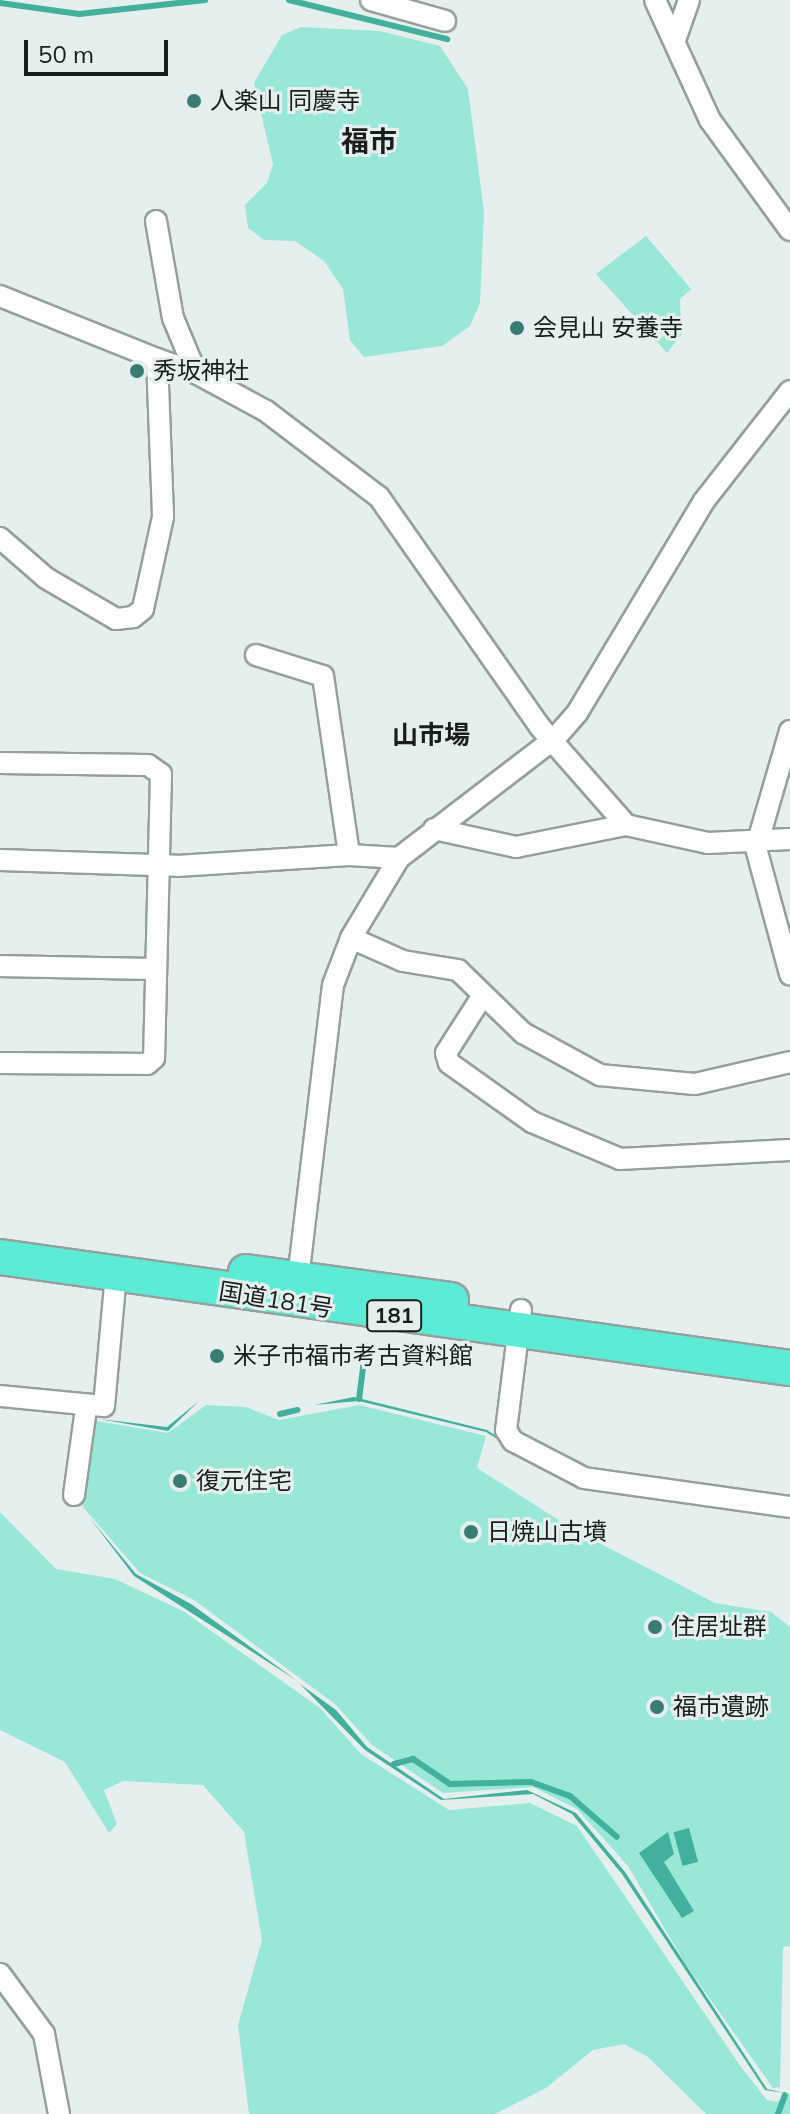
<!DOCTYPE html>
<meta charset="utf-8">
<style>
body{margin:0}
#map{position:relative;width:790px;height:2114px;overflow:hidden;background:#e5f0ee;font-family:Mulish,"Noto Sans JP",sans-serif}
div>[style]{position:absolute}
.green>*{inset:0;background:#99e7d6}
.water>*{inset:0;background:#42b09c;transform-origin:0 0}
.stream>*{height:6px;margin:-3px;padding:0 3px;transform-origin:3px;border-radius:3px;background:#42b09c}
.roads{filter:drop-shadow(2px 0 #95a09d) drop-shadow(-2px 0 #95a09d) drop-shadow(0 2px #95a09d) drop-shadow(0 -2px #95a09d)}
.minor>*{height:20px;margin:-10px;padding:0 10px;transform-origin:10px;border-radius:10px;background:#fff}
.trunk>*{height:34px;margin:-17px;padding:0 17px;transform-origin:17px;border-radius:17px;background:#5cecd6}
.dots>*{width:22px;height:22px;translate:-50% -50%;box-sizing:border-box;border:4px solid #e5f0ee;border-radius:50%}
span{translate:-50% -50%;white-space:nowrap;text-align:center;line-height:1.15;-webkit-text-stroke:6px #e5f0ee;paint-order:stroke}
.shield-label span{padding:2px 6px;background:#e5f0ee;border:2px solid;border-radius:6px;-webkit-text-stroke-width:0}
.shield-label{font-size:22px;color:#191d1c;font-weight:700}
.poi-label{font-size:24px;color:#191d1c}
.left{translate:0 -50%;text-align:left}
.street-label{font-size:24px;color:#191d1c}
.neighbourhood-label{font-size:26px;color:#191d1c;font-weight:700}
.quarter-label{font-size:28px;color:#191d1c;font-weight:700}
.scale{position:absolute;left:24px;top:40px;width:144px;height:36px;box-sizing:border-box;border:4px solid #191d1c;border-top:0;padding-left:10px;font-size:24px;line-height:28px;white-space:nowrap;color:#191d1c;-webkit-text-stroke:6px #e5f0ee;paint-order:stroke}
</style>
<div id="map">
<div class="green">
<div style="clip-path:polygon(301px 27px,380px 31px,440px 46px,468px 89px,484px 212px,480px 303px,470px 326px,442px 346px,364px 357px,350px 340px,343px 289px,324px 261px,295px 241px,264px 240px,248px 228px,245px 205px,267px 183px,273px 164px,254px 83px,282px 35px)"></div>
<div style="clip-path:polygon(646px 236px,691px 289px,680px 299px,681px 335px,667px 353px,596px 274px)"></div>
<div style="clip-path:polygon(206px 1405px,246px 1407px,279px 1420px,359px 1405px,486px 1436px,477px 1468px,574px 1530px,715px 1603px,771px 1612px,790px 1627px,790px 1946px,783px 1947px,780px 2087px,773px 2088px,686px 1965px,628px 1866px,577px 1809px,533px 1787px,443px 1793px,372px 1745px,335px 1704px,194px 1600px,140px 1573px,83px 1507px,96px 1421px,168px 1433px)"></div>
<div style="clip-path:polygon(0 1512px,56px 1569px,115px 1579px,183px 1611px,320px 1708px,361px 1754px,449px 1810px,530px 1803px,577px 1826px,741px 2067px,767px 2100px,777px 2102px,790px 2093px,790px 1951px,790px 2114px,706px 2114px,648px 2057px,624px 2044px,593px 2050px,546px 2088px,495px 2114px,249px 2114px,238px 2025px,262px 1940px,244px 1832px,203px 1785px,123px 1781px,104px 1790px,117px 1824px,109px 1833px,65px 1762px,0 1730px)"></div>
</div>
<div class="water">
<div style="clip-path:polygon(354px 1397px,487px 1430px,529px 1458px,486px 1432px,359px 1401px,314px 1405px)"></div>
<div style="clip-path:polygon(199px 1401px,168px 1431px,99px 1419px,167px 1427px)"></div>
<div style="clip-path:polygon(89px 1517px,136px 1574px,191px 1604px,296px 1680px,134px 1576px)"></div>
<div style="clip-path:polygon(300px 1684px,336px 1710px,367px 1747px,444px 1799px,527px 1790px,576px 1813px,625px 1872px,767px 2089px,785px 2093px,765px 2090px,622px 1874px,572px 1814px,533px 1794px,441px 1800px,365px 1750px)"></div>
<div style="left:689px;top:1828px;width:35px;height:16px;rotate:75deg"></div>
<div style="clip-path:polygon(668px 1832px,674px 1854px,664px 1862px,694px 1911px,682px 1918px,639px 1853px)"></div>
</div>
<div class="stream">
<div style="left:289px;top:0;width:163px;rotate:13.9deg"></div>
<div style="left:0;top:3px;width:80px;rotate:7.9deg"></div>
<div style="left:79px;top:14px;width:127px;rotate:-6.3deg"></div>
<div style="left:359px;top:1399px;width:54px;rotate:-82.6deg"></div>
<div style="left:280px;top:1414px;width:18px;rotate:-13deg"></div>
<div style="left:394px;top:1764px;width:20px;rotate:-15deg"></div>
<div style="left:413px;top:1759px;width:45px;rotate:34deg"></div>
<div style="left:450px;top:1784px;width:81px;rotate:-1.4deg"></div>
<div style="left:531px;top:1782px;width:41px;rotate:19.7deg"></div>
<div style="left:570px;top:1796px;width:62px;rotate:41.1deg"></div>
<div style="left:778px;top:2114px;width:20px;rotate:-70deg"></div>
</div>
<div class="roads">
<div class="minor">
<div style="left:371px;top:0;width:77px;rotate:15.8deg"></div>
<div style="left:655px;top:0;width:132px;rotate:65.4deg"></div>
<div style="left:710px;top:120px;width:136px;rotate:54deg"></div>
<div style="left:675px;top:40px;width:42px;rotate:-70.7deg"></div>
<div style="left:156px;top:221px;width:98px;rotate:80.1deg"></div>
<div style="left:173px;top:318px;width:60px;rotate:67.3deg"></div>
<div style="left:196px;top:373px;width:41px;rotate:-160.3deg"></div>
<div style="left:0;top:296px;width:169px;rotate:21.9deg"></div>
<div style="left:157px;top:359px;width:158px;rotate:87.8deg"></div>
<div style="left:163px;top:517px;width:94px;rotate:102.3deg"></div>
<div style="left:143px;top:609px;width:13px;rotate:141deg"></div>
<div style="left:133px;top:617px;width:17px;rotate:173deg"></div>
<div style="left:116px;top:619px;width:81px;rotate:-149.6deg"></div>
<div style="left:46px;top:578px;width:61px;rotate:-139deg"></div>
<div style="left:196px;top:373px;width:80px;rotate:28.5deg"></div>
<div style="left:266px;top:411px;width:142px;rotate:37.3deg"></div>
<div style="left:379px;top:497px;width:281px;rotate:55deg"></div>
<div style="left:540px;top:727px;width:130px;rotate:48.7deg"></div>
<div style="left:790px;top:391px;width:140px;rotate:128deg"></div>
<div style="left:704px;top:501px;width:247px;rotate:120.9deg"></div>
<div style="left:577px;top:713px;width:35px;rotate:131deg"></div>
<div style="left:554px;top:739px;width:195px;rotate:142.5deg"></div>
<div style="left:399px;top:858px;width:93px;rotate:121deg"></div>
<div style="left:351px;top:938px;width:57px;rotate:23.9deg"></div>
<div style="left:403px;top:961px;width:56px;rotate:9.3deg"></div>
<div style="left:458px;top:970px;width:91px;rotate:44.1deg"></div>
<div style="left:523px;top:1033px;width:88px;rotate:28.6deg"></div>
<div style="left:600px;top:1075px;width:95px;rotate:5.4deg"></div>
<div style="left:695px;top:1084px;width:98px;rotate:-13deg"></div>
<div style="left:256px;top:655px;width:70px;rotate:17.4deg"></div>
<div style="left:323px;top:676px;width:181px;rotate:81.7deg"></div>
<div style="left:349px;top:855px;width:50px;rotate:3.4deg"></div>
<div style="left:790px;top:731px;width:122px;rotate:106.2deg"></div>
<div style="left:756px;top:848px;width:131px;rotate:74.9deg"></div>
<div style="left:0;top:763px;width:148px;rotate:0.8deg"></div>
<div style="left:148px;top:765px;width:16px;rotate:35deg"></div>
<div style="left:161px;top:774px;width:284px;rotate:91.4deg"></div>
<div style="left:154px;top:1058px;width:9px;rotate:139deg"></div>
<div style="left:147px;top:1064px;width:147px;rotate:-179.6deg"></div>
<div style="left:434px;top:829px;width:84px;rotate:12.4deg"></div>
<div style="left:516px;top:847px;width:112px;rotate:-11.3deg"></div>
<div style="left:626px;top:825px;width:84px;rotate:12.4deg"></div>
<div style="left:708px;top:843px;width:82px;rotate:-2.8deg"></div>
<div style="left:0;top:860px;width:177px;rotate:1.9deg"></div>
<div style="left:177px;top:866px;width:172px;rotate:-3.7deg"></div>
<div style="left:0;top:966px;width:155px;rotate:1.1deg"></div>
<div style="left:483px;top:995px;width:69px;rotate:122.5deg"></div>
<div style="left:446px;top:1053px;width:10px;rotate:73deg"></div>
<div style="left:449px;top:1063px;width:102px;rotate:35.4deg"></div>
<div style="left:532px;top:1122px;width:95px;rotate:22.8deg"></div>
<div style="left:620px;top:1159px;width:170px;rotate:-3deg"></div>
<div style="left:297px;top:1287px;width:304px;rotate:-83.2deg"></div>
<div style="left:333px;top:985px;width:50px;rotate:-69deg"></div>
<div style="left:521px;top:1310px;width:121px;rotate:97.1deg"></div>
<div style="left:506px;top:1430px;width:13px;rotate:58deg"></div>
<div style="left:513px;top:1441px;width:80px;rotate:27.5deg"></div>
<div style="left:584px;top:1478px;width:208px;rotate:8deg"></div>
<div style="left:0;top:1396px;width:104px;rotate:5.5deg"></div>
<div style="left:104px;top:1406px;width:132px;rotate:-84.8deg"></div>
<div style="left:74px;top:1495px;width:87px;rotate:-82.1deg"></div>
<div style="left:0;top:1974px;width:74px;rotate:53.7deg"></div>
<div style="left:44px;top:2034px;width:81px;rotate:79.4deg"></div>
</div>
<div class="trunk">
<div style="left:0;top:1257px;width:798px;rotate:8deg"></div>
<div style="left:246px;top:1272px;width:207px;rotate:7.8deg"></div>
</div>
</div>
<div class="dots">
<div style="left:194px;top:101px;background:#3a7d70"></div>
<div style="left:517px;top:328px;background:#3a7d70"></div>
<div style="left:137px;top:371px;background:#3a7d70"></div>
<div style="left:217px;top:1356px;background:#3a7d70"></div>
<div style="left:180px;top:1481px;background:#3a7d70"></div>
<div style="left:471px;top:1532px;background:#3a7d70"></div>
<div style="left:655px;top:1627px;background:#3a7d70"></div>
<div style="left:657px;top:1707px;background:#3a7d70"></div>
</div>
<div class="shield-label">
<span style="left:394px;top:1316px">181</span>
</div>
<div class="poi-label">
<span class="left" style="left:210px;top:101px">人楽山 同慶寺</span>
<span class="left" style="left:533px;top:328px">会見山 安養寺</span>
<span class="left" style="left:153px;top:371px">秀坂神社</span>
<span class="left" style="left:233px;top:1356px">米子市福市考古資料館</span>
<span class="left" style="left:196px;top:1481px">復元住宅</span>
<span class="left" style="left:487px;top:1532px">日焼山古墳</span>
<span class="left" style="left:671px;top:1627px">住居址群</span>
<span class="left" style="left:673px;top:1707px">福市遺跡</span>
</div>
<div class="street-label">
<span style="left:276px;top:1300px;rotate:9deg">国道181号</span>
</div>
<div class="neighbourhood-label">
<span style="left:431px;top:735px">山市場</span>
</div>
<div class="quarter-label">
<span style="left:369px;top:141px">福市</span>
</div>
<div class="scale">50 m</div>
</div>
